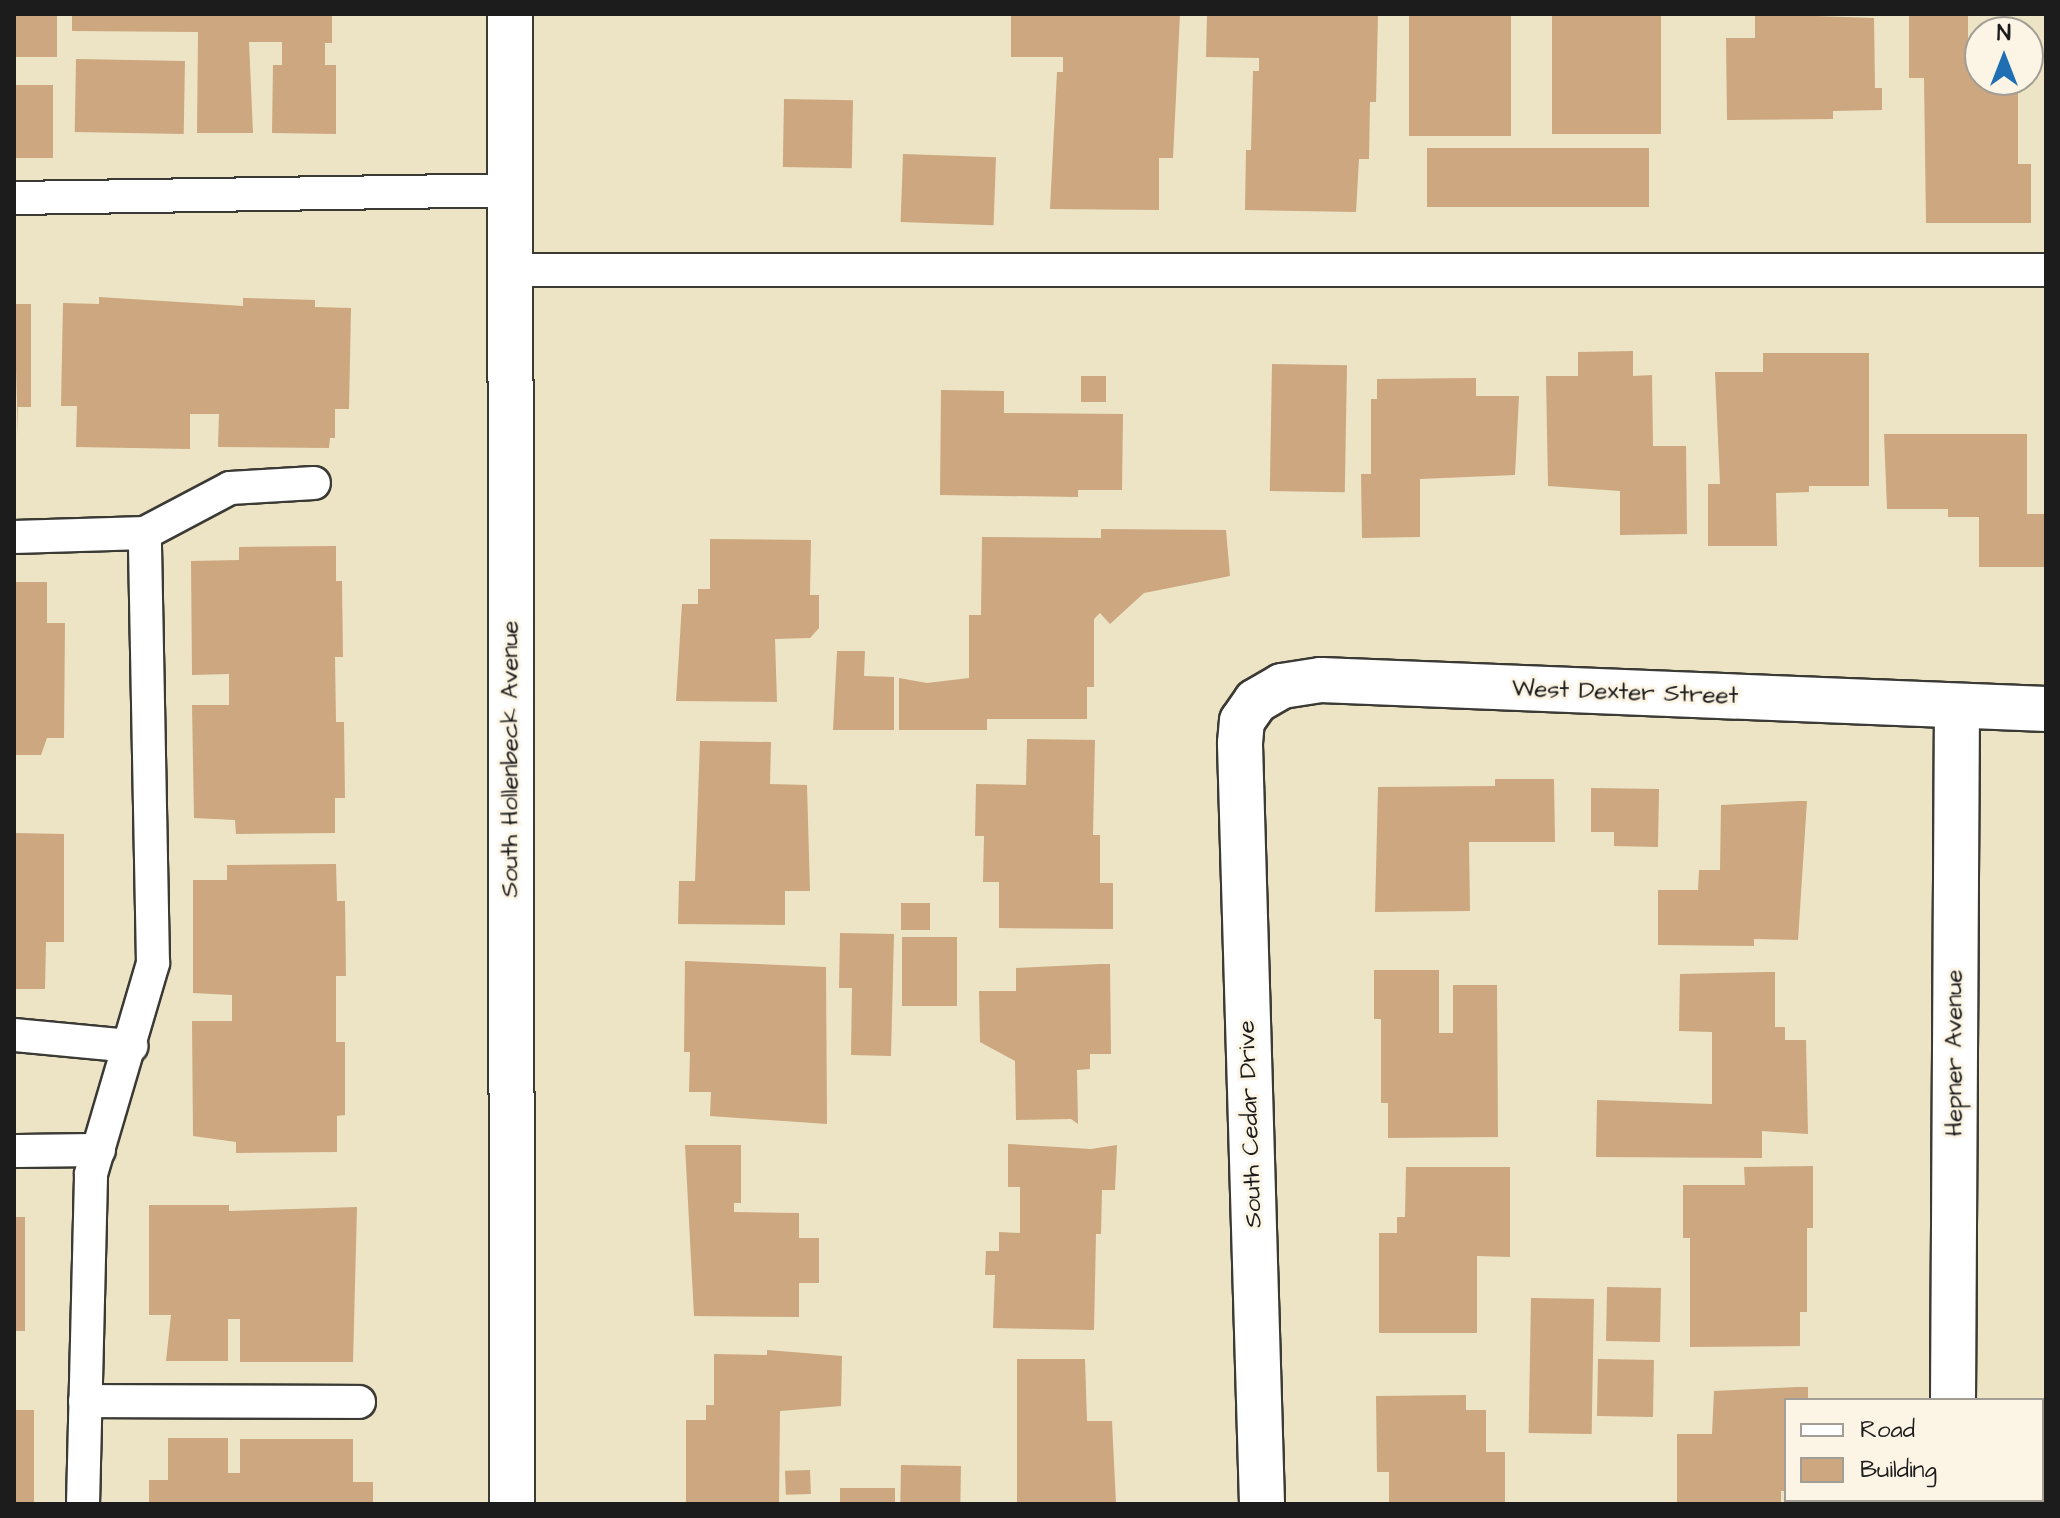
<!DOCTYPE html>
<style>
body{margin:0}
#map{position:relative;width:2060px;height:1518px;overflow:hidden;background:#ece4c4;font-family:"Architects Daughter",sans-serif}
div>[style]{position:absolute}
.building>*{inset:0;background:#cca780;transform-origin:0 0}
.roads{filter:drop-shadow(2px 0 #3b3a35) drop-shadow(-2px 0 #3b3a35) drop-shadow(0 2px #3b3a35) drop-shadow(0 -2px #3b3a35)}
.service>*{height:32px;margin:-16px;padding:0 16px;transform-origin:16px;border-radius:16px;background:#fff}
.minor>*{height:44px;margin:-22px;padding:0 22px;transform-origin:22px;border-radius:22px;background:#fff}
.tertiary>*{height:44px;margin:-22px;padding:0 22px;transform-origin:22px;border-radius:22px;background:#fff}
span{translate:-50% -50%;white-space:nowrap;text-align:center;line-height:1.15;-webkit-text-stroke:6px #fcf5e5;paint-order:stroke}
.street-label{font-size:24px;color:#1c1c1c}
.frame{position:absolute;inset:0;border:16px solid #1c1c1c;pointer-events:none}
.legend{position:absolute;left:1784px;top:1398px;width:260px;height:104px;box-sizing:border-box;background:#fcf5e5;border:2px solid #a29e95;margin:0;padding:10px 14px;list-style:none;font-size:24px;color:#1c1c1c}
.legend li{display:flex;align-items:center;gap:16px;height:40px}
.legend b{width:40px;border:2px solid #a29e95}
.north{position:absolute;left:1964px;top:16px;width:80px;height:80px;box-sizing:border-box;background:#fcf5e5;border:2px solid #a29e95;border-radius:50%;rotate:0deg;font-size:22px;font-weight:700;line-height:32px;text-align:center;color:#1c1c1c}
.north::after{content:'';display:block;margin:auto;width:28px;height:36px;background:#1f6fb2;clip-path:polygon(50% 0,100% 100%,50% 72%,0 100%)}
</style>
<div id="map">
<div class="building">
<div style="left:14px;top:14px;width:43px;height:43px"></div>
<div style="clip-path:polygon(72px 14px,332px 14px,332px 43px,325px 43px,325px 65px,336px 65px,336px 134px,272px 133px,273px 65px,282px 65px,282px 42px,249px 42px,253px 133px,197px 133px,198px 32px,72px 31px)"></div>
<div style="clip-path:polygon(1011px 14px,1180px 14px,1173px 158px,1159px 158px,1159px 210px,1050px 209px,1057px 72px,1063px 72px,1063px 57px,1011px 57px)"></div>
<div style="clip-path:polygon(1207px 14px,1378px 14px,1376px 102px,1370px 102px,1369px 159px,1359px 159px,1356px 212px,1245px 210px,1246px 150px,1251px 150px,1253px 71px,1259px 71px,1259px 58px,1206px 57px)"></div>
<div style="left:1409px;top:14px;width:102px;height:122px"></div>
<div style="left:1552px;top:14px;width:109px;height:120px"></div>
<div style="clip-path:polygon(1755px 14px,1874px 18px,1875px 88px,1882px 88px,1882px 110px,1833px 111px,1833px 119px,1727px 120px,1726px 38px,1755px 38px)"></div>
<div style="clip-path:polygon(1909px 14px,1968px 14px,1968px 45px,1980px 45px,1980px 80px,2018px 80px,2018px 164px,2031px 164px,2031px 223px,1926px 223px,1924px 78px,1909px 78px)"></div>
<div style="left:76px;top:59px;width:109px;height:73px;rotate:1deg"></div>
<div style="left:14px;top:85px;width:39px;height:73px"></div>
<div style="left:784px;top:99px;width:69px;height:68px;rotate:1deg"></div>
<div style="left:1649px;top:148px;width:59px;height:222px;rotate:90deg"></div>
<div style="left:903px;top:154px;width:93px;height:68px;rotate:2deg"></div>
<div style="clip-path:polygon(99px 297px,243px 306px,243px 298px,315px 300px,315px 307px,351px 308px,349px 409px,335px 409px,335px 438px,330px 438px,329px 448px,218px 447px,219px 414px,190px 414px,190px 449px,76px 447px,77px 406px,61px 406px,63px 303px,99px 304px)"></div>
<div style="clip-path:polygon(14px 304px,31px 304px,31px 407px,18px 407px,18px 436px)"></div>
<div style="clip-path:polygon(1633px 351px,1633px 376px,1652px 375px,1653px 446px,1686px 446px,1687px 534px,1620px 535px,1620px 491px,1548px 486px,1546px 376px,1578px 376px,1578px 352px)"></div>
<div style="clip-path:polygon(1763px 353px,1869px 353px,1869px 486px,1809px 486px,1809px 492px,1776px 493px,1777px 546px,1708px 546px,1708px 484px,1720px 484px,1715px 372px,1763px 372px)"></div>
<div style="left:1272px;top:364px;width:75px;height:127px;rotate:1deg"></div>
<div style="left:1081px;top:376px;width:25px;height:26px"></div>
<div style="clip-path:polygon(1476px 378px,1476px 396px,1519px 396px,1515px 475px,1420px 479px,1420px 537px,1362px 538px,1361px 474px,1371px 474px,1371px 399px,1377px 399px,1377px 379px)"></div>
<div style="clip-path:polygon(941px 390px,1004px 391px,1004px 413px,1123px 414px,1122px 490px,1078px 490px,1078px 497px,940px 495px)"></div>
<div style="clip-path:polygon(1884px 434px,2027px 434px,2027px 514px,2044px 514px,2044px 567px,1979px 567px,1979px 517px,1948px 517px,1948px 509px,1887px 509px)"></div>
<div style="clip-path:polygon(1101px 529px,1226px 530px,1230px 576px,1144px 593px,1110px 624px,1100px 613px,1094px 619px,1094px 687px,1087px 687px,1087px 719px,987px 719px,987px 730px,899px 730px,899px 678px,927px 683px,969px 678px,969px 615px,981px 615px,982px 537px,1101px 538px)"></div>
<div style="clip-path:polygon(710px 539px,811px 540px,810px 595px,819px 595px,819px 628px,810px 638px,775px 639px,777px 702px,676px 701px,682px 604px,698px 604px,698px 589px,710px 589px)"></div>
<div style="clip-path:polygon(336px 546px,336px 581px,342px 581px,343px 657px,335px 657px,336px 722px,344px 722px,345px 798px,335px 798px,335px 833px,236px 834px,235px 820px,194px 818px,192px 705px,229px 705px,229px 674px,192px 675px,191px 561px,239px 560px,239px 547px)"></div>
<div style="clip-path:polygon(14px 582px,47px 582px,47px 623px,65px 623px,64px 738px,47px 738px,41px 755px,14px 755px)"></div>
<div style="clip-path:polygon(837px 651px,865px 651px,864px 676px,894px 677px,894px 730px,833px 730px)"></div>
<div style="clip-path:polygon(1027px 739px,1095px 740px,1093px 835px,1100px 835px,1100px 883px,1113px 883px,1113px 929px,999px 928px,999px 882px,983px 882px,984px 836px,975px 836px,976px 784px,1026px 785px)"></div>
<div style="clip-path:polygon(700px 741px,771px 742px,770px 784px,807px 785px,810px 891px,785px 891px,785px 925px,678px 924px,679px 881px,695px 881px)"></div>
<div style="clip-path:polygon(1495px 779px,1554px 779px,1555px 842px,1469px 842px,1470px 911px,1375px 912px,1378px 787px,1495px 786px)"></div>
<div style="clip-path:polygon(1591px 788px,1659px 789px,1658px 847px,1614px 846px,1614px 832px,1591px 832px)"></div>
<div style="clip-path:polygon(1798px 801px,1807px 801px,1798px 940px,1754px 939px,1754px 946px,1658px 945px,1658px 890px,1698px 890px,1699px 870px,1720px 870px,1721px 805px)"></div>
<div style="clip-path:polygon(14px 833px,64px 834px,64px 942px,46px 942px,45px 989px,14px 989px)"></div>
<div style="clip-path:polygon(336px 864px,337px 901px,345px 901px,346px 976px,336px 976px,336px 1042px,345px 1042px,345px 1115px,337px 1116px,337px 1152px,236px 1153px,236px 1142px,193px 1136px,192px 1021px,232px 1021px,232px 995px,193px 993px,193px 880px,227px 880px,227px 865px)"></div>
<div style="left:901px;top:903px;width:29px;height:27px"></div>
<div style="clip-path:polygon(840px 933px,894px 934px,891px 1056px,851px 1055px,852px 988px,839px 988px)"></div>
<div style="left:902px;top:937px;width:55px;height:69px"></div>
<div style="clip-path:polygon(685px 961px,826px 967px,827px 1124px,710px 1116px,711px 1092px,689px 1092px,690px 1052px,684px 1052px)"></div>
<div style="clip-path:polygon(1100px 964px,1110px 964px,1111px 1054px,1090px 1054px,1090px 1069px,1077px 1070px,1078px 1124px,1071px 1119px,1016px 1120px,1015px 1061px,980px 1042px,979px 991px,1016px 991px,1016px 968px)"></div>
<div style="clip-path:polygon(1374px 970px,1439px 970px,1439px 1033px,1453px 1033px,1453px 985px,1497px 985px,1498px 1137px,1388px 1138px,1388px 1103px,1381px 1103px,1381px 1019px,1374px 1019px)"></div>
<div style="clip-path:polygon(1765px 972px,1775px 972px,1775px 1027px,1785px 1027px,1785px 1040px,1806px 1040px,1808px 1134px,1762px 1131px,1762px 1158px,1596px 1157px,1597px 1100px,1712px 1104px,1712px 1032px,1679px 1031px,1680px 974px)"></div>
<div style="clip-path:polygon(1008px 1144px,1091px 1149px,1117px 1145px,1115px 1190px,1102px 1190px,1101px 1234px,1096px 1234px,1094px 1330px,993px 1328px,995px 1275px,985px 1275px,986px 1251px,999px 1251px,999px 1232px,1020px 1233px,1020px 1187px,1008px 1187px)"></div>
<div style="clip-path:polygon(685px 1145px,741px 1145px,741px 1203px,734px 1203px,734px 1212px,799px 1213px,799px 1238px,819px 1238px,819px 1283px,799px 1283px,799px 1317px,694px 1316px)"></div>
<div style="clip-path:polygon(1813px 1166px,1813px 1228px,1807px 1228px,1807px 1312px,1800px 1312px,1800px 1346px,1690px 1347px,1690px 1238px,1683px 1238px,1683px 1185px,1745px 1185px,1744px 1167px)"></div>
<div style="clip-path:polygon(1406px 1167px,1510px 1167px,1510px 1257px,1477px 1256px,1477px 1333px,1379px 1333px,1379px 1233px,1397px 1233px,1397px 1217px,1405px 1217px)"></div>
<div style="clip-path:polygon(149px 1205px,229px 1205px,229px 1211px,357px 1207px,353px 1362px,240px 1362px,240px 1319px,228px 1319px,228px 1361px,166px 1361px,171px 1315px,149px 1315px)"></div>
<div style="left:14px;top:1217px;width:11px;height:114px"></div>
<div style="left:1607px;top:1287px;width:54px;height:54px;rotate:1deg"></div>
<div style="left:1531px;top:1298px;width:63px;height:135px;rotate:1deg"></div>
<div style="clip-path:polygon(767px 1350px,842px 1356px,841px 1406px,780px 1411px,779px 1504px,686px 1504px,686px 1420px,706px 1420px,706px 1405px,714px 1405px,714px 1354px,767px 1355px)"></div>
<div style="clip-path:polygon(1017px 1359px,1085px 1359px,1087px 1421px,1112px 1421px,1116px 1504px,1017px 1504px)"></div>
<div style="left:1598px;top:1359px;width:56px;height:57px;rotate:1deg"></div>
<div style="clip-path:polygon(1796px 1387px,1808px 1387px,1808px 1400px,1786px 1400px,1786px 1491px,1781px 1491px,1781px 1504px,1677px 1504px,1677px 1434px,1712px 1434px,1714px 1391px)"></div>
<div style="clip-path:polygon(1466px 1395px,1466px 1410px,1486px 1410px,1486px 1452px,1505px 1452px,1505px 1504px,1389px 1504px,1389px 1472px,1377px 1472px,1376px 1396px)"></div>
<div style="left:14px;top:1410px;width:20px;height:94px"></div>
<div style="clip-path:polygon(168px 1438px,228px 1438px,228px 1473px,240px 1473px,240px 1439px,353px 1439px,353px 1482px,373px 1482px,373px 1504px,149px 1504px,149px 1480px,168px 1480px)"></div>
<div style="left:901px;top:1465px;width:60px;height:39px;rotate:1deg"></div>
<div style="left:810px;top:1470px;width:24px;height:25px;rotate:88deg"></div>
<div style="left:840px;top:1488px;width:55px;height:16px"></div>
</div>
<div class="roads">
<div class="service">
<div style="left:14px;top:198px;width:496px;rotate:-0.9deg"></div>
<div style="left:511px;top:270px;width:1535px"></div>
<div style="left:14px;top:537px;width:131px;rotate:-1.7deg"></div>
<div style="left:145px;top:533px;width:96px;rotate:-27.9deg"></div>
<div style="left:230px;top:488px;width:84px;rotate:-3.4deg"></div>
<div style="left:14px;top:1035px;width:118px;rotate:5.4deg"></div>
<div style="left:14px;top:1151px;width:85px;rotate:-0.7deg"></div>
<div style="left:85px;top:1401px;width:274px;rotate:0.2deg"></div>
<div style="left:83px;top:1504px;width:330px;rotate:-88.6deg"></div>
<div style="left:91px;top:1174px;width:220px;rotate:-73.6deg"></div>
<div style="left:153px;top:963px;width:430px;rotate:-91.1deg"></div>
</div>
<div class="minor">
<div style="left:1953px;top:1400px;width:693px;rotate:-89.67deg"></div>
<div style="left:1262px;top:1504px;width:761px;rotate:-91.66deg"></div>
<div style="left:1240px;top:743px;width:22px;rotate:-85deg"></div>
<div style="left:1242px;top:721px;width:24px;rotate:-55deg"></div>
<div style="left:1256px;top:701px;width:30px;rotate:-30deg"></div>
<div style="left:1282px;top:686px;width:39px;rotate:-9deg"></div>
<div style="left:1321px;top:680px;width:726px;rotate:2.29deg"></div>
<div style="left:1952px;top:1504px;width:4px;rotate:-90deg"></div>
</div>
<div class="tertiary">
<div style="left:510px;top:14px;width:1490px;rotate:89.92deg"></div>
</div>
</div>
<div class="street-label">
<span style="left:1625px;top:693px;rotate:2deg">West Dexter Street</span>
<span style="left:511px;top:759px;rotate:-90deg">South Hollenbeck Avenue</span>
<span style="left:1955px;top:1053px;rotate:-90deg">Hepner Avenue</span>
<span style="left:1251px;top:1124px;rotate:-92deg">South Cedar Drive</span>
</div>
<div class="frame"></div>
<ul class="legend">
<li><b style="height:10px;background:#fff"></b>Road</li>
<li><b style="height:22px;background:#cca780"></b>Building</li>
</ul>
<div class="north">N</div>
</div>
